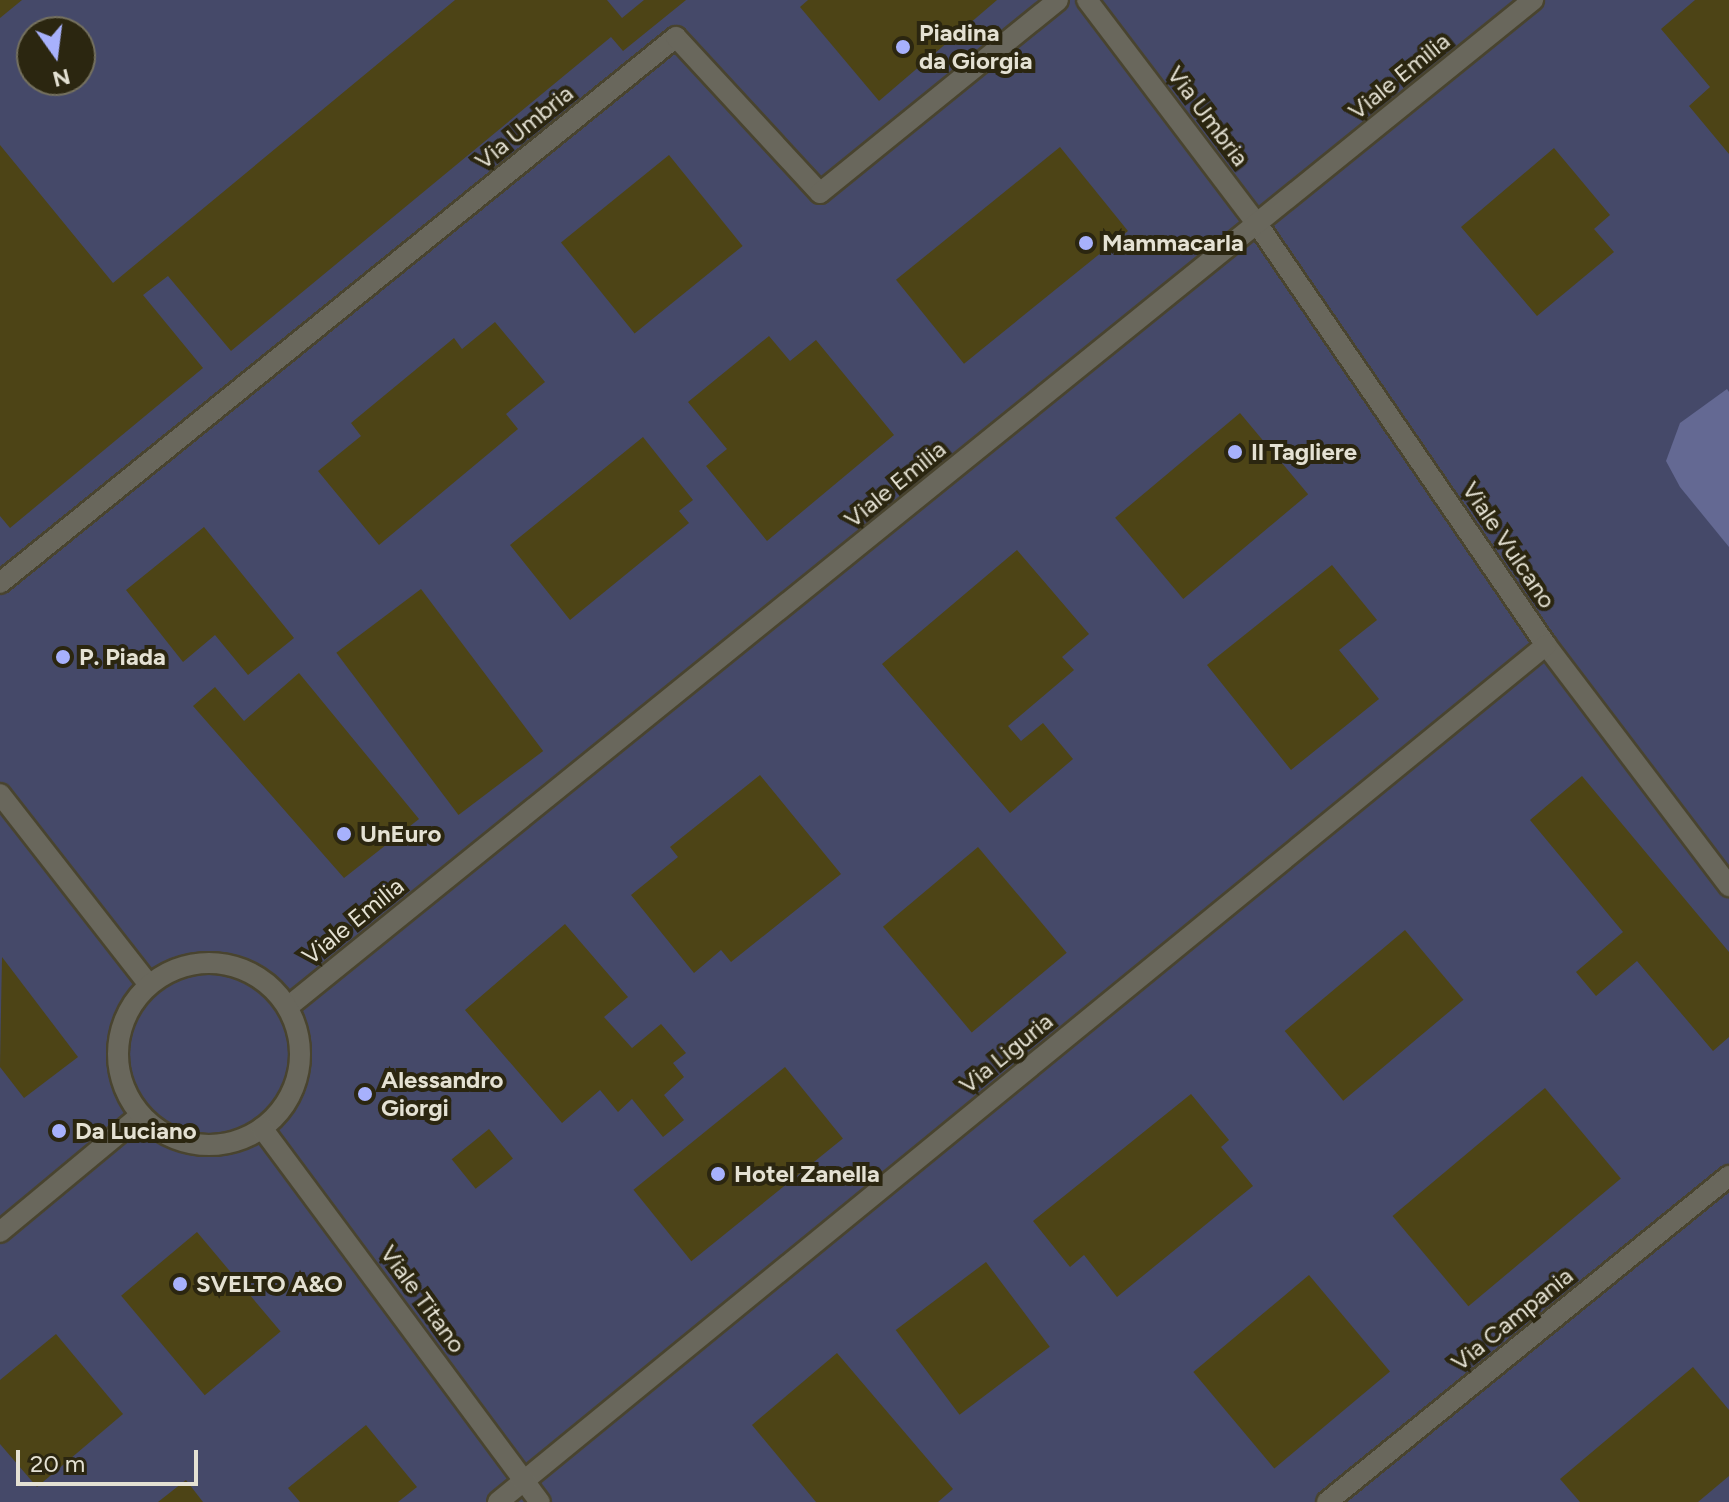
<!DOCTYPE html>
<style>
body{margin:0}
#map{position:relative;width:1729px;height:1502px;overflow:hidden;background:#2b2610;font-family:Figtree,sans-serif}
div>[style]{position:absolute}
.green>*{inset:0;background:#454969}
.water>*{inset:0;background:#646993}
.building>*{inset:0;background:#4d4416;transform-origin:0 0}
.roads{filter:drop-shadow(2px 0 #49442f) drop-shadow(-2px 0 #49442f) drop-shadow(0 2px #49442f) drop-shadow(0 -2px #49442f)}
.minor>*{height:20px;margin:-10px;padding:0 10px;transform-origin:10px;border-radius:10px;background:#69675c}
.tertiary>*{height:20px;margin:-10px;padding:0 10px;transform-origin:10px;border-radius:10px;background:#69675c}
.tertiary>.ring{margin:-10px;padding:0;box-sizing:content-box;background:none;border:20px solid #69675c;border-radius:50%}
.dots>*{width:22px;height:22px;translate:-50% -50%;box-sizing:border-box;border:4px solid #2b2610;border-radius:50%}
span{translate:-50% -50%;white-space:nowrap;text-align:center;line-height:1.15;-webkit-text-stroke:8px #2b2610;paint-order:stroke}
.poi-label{font-size:24px;color:#e4e1d3;font-weight:700}
.left{translate:0 -50%;text-align:left}
.street-label{font-size:24px;color:#e4e1d3}
.north{position:absolute;left:16px;top:16px;width:80px;height:80px;box-sizing:border-box;background:#2b2610;border:2px solid #75715e;border-radius:50%;rotate:166deg;font-size:22px;font-weight:700;line-height:32px;text-align:center;color:#e4e1d3}
.north::after{content:'';display:block;margin:auto;width:28px;height:36px;background:#a7b1fc;clip-path:polygon(50% 0,100% 100%,50% 72%,0 100%)}
.scale{position:absolute;left:16px;top:1450px;width:182px;height:36px;box-sizing:border-box;border:4px solid #e4e1d3;border-top:0;padding-left:10px;font-size:24px;line-height:28px;white-space:nowrap;color:#e4e1d3;-webkit-text-stroke:6px #2b2610;paint-order:stroke}
</style>
<div id="map">
<div class="green">
<div style="clip-path:polygon(evenodd,0 0,1729px 0,1729px 1502px,0 1502px,0 0,32px 32px,80px 32px,80px 80px,32px 80px,32px 32px)"></div>
</div>
<div class="water">
<div style="clip-path:polygon(1727px 389px,1729px 392px,1729px 547px,1680px 487px,1666px 461px,1680px 423px)"></div>
</div>
<div class="building">
<div style="clip-path:polygon(0 0,22px 0,0 18px)"></div>
<div style="clip-path:polygon(455px 0,607px 0,622px 18px,644px 0,686px 0,623px 51px,611px 37px,231px 351px,168px 276px,143px 295px,203px 368px,10px 528px,0 516px,0 145px,113px 283px)"></div>
<div style="clip-path:polygon(808px 0,997px 0,879px 101px,800px 7px)"></div>
<div style="clip-path:polygon(1695px 0,1729px 0,1729px 154px,1689px 106px,1710px 87px,1661px 29px)"></div>
<div style="left:1060px;top:147px;width:108px;height:211px;rotate:51deg"></div>
<div style="clip-path:polygon(1554px 148px,1610px 215px,1594px 229px,1614px 252px,1537px 316px,1461px 227px)"></div>
<div style="left:669px;top:155px;width:117px;height:139px;rotate:51deg"></div>
<div style="clip-path:polygon(495px 322px,545px 382px,506px 414px,518px 429px,379px 545px,318px 471px,361px 436px,351px 423px,454px 338px,462px 349px)"></div>
<div style="clip-path:polygon(769px 336px,790px 361px,816px 340px,894px 435px,767px 541px,706px 466px,727px 449px,688px 402px)"></div>
<div style="left:1240px;top:413px;width:106px;height:163px;rotate:50deg"></div>
<div style="clip-path:polygon(643px 437px,693px 500px,679px 511px,689px 523px,570px 620px,510px 545px)"></div>
<div style="clip-path:polygon(204px 527px,294px 638px,248px 675px,215px 635px,183px 662px,126px 590px)"></div>
<div style="clip-path:polygon(1017px 550px,1089px 634px,1062px 657px,1074px 670px,1008px 726px,1021px 741px,1043px 723px,1073px 759px,1010px 813px,882px 664px)"></div>
<div style="clip-path:polygon(1332px 565px,1377px 620px,1339px 650px,1379px 699px,1291px 770px,1207px 665px)"></div>
<div style="left:421px;top:589px;width:203px;height:106px;rotate:53deg"></div>
<div style="clip-path:polygon(299px 673px,419px 819px,344px 878px,193px 706px,215px 687px,244px 721px)"></div>
<div style="clip-path:polygon(760px 775px,841px 874px,731px 962px,721px 950px,694px 973px,631px 895px,678px 857px,670px 847px)"></div>
<div style="clip-path:polygon(1582px 776px,1729px 952px,1729px 1037px,1713px 1051px,1637px 961px,1596px 996px,1576px 972px,1623px 932px,1530px 820px)"></div>
<div style="left:978px;top:847px;width:138px;height:124px;rotate:50deg"></div>
<div style="clip-path:polygon(565px 924px,628px 997px,604px 1017px,632px 1048px,661px 1024px,686px 1053px,673px 1063px,684px 1077px,664px 1095px,684px 1120px,663px 1137px,632px 1099px,618px 1112px,600px 1090px,562px 1123px,465px 1010px)"></div>
<div style="left:1405px;top:930px;width:91px;height:157px;rotate:50deg"></div>
<div style="clip-path:polygon(2px 957px,78px 1057px,24px 1098px,0 1067px)"></div>
<div style="left:785px;top:1067px;width:92px;height:195px;rotate:51deg"></div>
<div style="left:1545px;top:1088px;width:118px;height:199px;rotate:50deg"></div>
<div style="clip-path:polygon(1191px 1094px,1229px 1140px,1221px 1147px,1253px 1186px,1117px 1297px,1084px 1255px,1070px 1267px,1033px 1221px)"></div>
<div style="left:489px;top:1129px;width:38px;height:48px;rotate:51deg"></div>
<div style="left:197px;top:1232px;width:130px;height:99px;rotate:50deg"></div>
<div style="left:986px;top:1262px;width:106px;height:113px;rotate:53deg"></div>
<div style="left:1309px;top:1275px;width:126px;height:151px;rotate:50deg"></div>
<div style="clip-path:polygon(56px 1334px,123px 1414px,37px 1487px,0 1444px,0 1380px)"></div>
<div style="clip-path:polygon(837px 1353px,953px 1489px,938px 1502px,816px 1502px,752px 1425px)"></div>
<div style="clip-path:polygon(1693px 1367px,1729px 1410px,1729px 1476px,1698px 1502px,1580px 1502px,1560px 1479px)"></div>
<div style="clip-path:polygon(366px 1425px,417px 1487px,398px 1502px,300px 1502px,288px 1488px)"></div>
<div style="clip-path:polygon(186px 1480px,203px 1502px,158px 1502px)"></div>
</div>
<div class="roads">
<div class="minor">
<div style="left:1087px;top:0;width:283px;rotate:52.8deg"></div>
<div style="left:1258px;top:225px;width:509px;rotate:55.56deg"></div>
<div style="left:1546px;top:645px;width:303px;rotate:52.8deg"></div>
<div style="left:0;top:583px;width:869px;rotate:-38.93deg"></div>
<div style="left:676px;top:37px;width:212px;rotate:47.3deg"></div>
<div style="left:820px;top:193px;width:306px;rotate:-39deg"></div>
<div style="left:289px;top:1006px;width:1600px;rotate:-38.96deg"></div>
<div style="left:0;top:1232px;width:183px;rotate:-39.7deg"></div>
<div style="left:498px;top:1502px;width:1354px;rotate:-39.27deg"></div>
<div style="left:1327px;top:1502px;width:518px;rotate:-39.04deg"></div>
</div>
<div class="tertiary">
<div style="left:0;top:794px;width:242px;rotate:52deg"></div>
<div class="ring" style="left:118px;top:963px;width:162px;height:162px"></div>
<div style="left:262px;top:1128px;width:466px;rotate:53.4deg"></div>
</div>
</div>
<div class="dots">
<div style="left:903px;top:47px;background:#a7b1fc"></div>
<div style="left:1086px;top:243px;background:#a7b1fc"></div>
<div style="left:1235px;top:452px;background:#a7b1fc"></div>
<div style="left:63px;top:657px;background:#a7b1fc"></div>
<div style="left:344px;top:834px;background:#a7b1fc"></div>
<div style="left:365px;top:1094px;background:#a7b1fc"></div>
<div style="left:59px;top:1131px;background:#a7b1fc"></div>
<div style="left:718px;top:1174px;background:#a7b1fc"></div>
<div style="left:180px;top:1284px;background:#a7b1fc"></div>
</div>
<div class="poi-label">
<span class="left" style="left:919px;top:47px">Piadina<br>da Giorgia</span>
<span class="left" style="left:1102px;top:243px">Mammacarla</span>
<span class="left" style="left:1251px;top:452px">Il Tagliere</span>
<span class="left" style="left:79px;top:657px">P. Piada</span>
<span class="left" style="left:360px;top:834px">UnEuro</span>
<span class="left" style="left:381px;top:1094px">Alessandro<br>Giorgi</span>
<span class="left" style="left:75px;top:1131px">Da Luciano</span>
<span class="left" style="left:734px;top:1174px">Hotel Zanella</span>
<span class="left" style="left:196px;top:1284px">SVELTO A&amp;O</span>
</div>
<div class="street-label">
<span style="left:1399px;top:76px;rotate:-39deg">Viale Emilia</span>
<span style="left:1208px;top:116px;rotate:53deg">Via Umbria</span>
<span style="left:524px;top:127px;rotate:-39deg">Via Umbria</span>
<span style="left:895px;top:484px;rotate:-39deg">Viale Emilia</span>
<span style="left:1509px;top:545px;rotate:56deg">Viale Vulcano</span>
<span style="left:353px;top:921px;rotate:-39deg">Viale Emilia</span>
<span style="left:1006px;top:1053px;rotate:-39deg">Via Liguria</span>
<span style="left:423px;top:1299px;rotate:54deg">Viale Titano</span>
<span style="left:1512px;top:1319px;rotate:-39deg">Via Campania</span>
</div>
<div class="north">N</div>
<div class="scale">20 m</div>
</div>
